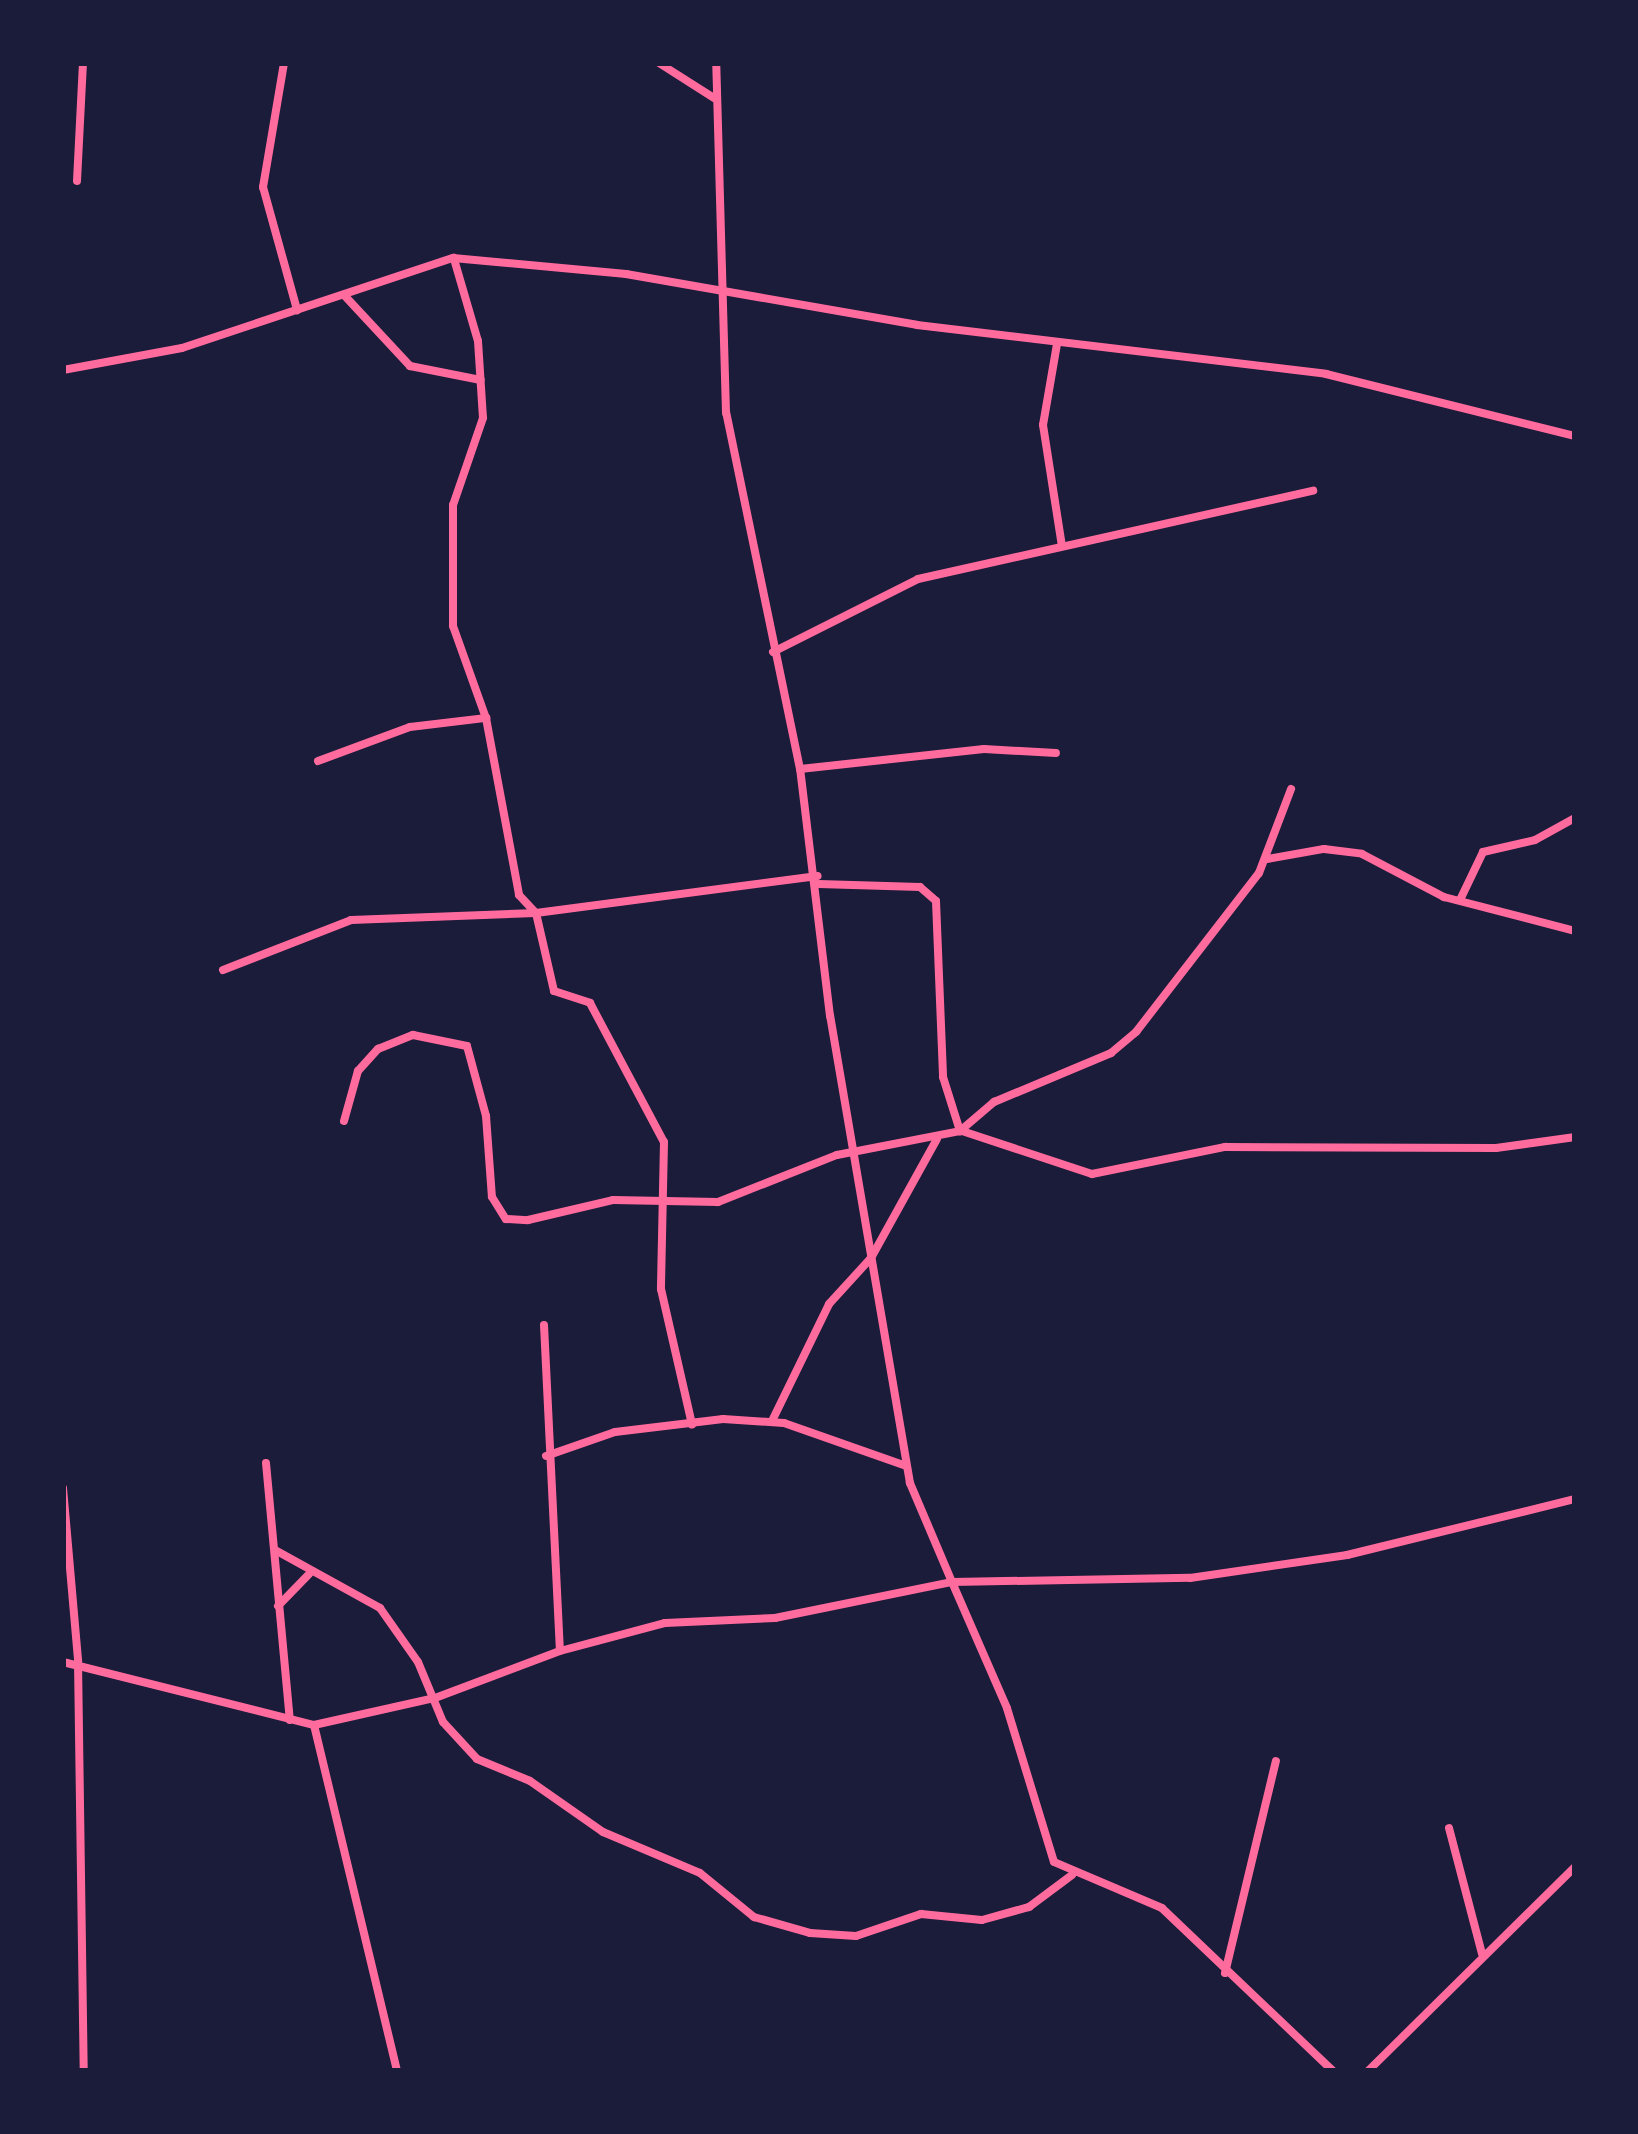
<!DOCTYPE html>
<style>
body{margin:0}
#map{position:relative;width:1638px;height:2134px;overflow:hidden;background:#1b1b3a;font-family:"PT Sans",sans-serif}
div>[style]{position:absolute}
.minor>*{height:8px;margin:-4px;padding:0 4px;transform-origin:4px;border-radius:4px;background:#ff6b9d}
span{translate:-50% -50%;white-space:nowrap;text-align:center;line-height:1.15;-webkit-text-stroke:12px #1b1b3a;paint-order:stroke}
.frame{position:absolute;inset:0;border:66px solid #1b1b3a;pointer-events:none}
</style>
<div id="map">
<div class="minor">
<div style="left:284px;top:63px;width:126px;rotate:99.6deg"></div>
<div style="left:263px;top:187px;width:128px;rotate:74.5deg"></div>
<div style="left:659px;top:63px;width:65px;rotate:32.5deg"></div>
<div style="left:77px;top:181px;width:118px;rotate:-87.1deg"></div>
<div style="left:454px;top:259px;width:85px;rotate:73.7deg"></div>
<div style="left:478px;top:341px;width:77px;rotate:86.3deg"></div>
<div style="left:483px;top:418px;width:92px;rotate:109deg"></div>
<div style="left:453px;top:505px;width:121px;rotate:90deg"></div>
<div style="left:453px;top:626px;width:98px;rotate:70.3deg"></div>
<div style="left:486px;top:718px;width:180px;rotate:79.4deg"></div>
<div style="left:519px;top:895px;width:25px;rotate:47deg"></div>
<div style="left:536px;top:913px;width:80px;rotate:77deg"></div>
<div style="left:554px;top:991px;width:38px;rotate:18deg"></div>
<div style="left:590px;top:1003px;width:157px;rotate:62deg"></div>
<div style="left:664px;top:1142px;width:147px;rotate:91.2deg"></div>
<div style="left:661px;top:1289px;width:139px;rotate:77.1deg"></div>
<div style="left:344px;top:295px;width:97px;rotate:47.1deg"></div>
<div style="left:410px;top:366px;width:72px;rotate:11.2deg"></div>
<div style="left:1057px;top:344px;width:82px;rotate:99.8deg"></div>
<div style="left:1043px;top:425px;width:122px;rotate:81.1deg"></div>
<div style="left:63px;top:370px;width:121px;rotate:-10.5deg"></div>
<div style="left:182px;top:348px;width:286px;rotate:-18.4deg"></div>
<div style="left:453px;top:258px;width:174px;rotate:5.3deg"></div>
<div style="left:626px;top:274px;width:295px;rotate:9.9deg"></div>
<div style="left:917px;top:325px;width:412px;rotate:6.8deg"></div>
<div style="left:1326px;top:374px;width:257px;rotate:14deg"></div>
<div style="left:773px;top:652px;width:162px;rotate:-26.7deg"></div>
<div style="left:918px;top:579px;width:405px;rotate:-12.6deg"></div>
<div style="left:318px;top:761px;width:98px;rotate:-20.3deg"></div>
<div style="left:410px;top:727px;width:77px;rotate:-6.8deg"></div>
<div style="left:800px;top:769px;width:185px;rotate:-6.2deg"></div>
<div style="left:984px;top:749px;width:72px;rotate:3.2deg"></div>
<div style="left:1267px;top:859px;width:58px;rotate:-10deg"></div>
<div style="left:1324px;top:849px;width:38px;rotate:7deg"></div>
<div style="left:1362px;top:854px;width:93px;rotate:27.7deg"></div>
<div style="left:1444px;top:897px;width:135px;rotate:14.5deg"></div>
<div style="left:819px;top:884px;width:101px;rotate:1.7deg"></div>
<div style="left:920px;top:887px;width:21px;rotate:41deg"></div>
<div style="left:936px;top:901px;width:176px;rotate:87.7deg"></div>
<div style="left:943px;top:1077px;width:57px;rotate:72.5deg"></div>
<div style="left:1460px;top:900px;width:53px;rotate:-64.4deg"></div>
<div style="left:1483px;top:852px;width:53px;rotate:-13deg"></div>
<div style="left:1535px;top:840px;width:46px;rotate:-28.8deg"></div>
<div style="left:223px;top:970px;width:137px;rotate:-21.3deg"></div>
<div style="left:351px;top:920px;width:185px;rotate:-2.2deg"></div>
<div style="left:536px;top:913px;width:284px;rotate:-7.5deg"></div>
<div style="left:344px;top:1121px;width:52px;rotate:-74.4deg"></div>
<div style="left:358px;top:1071px;width:30px;rotate:-48deg"></div>
<div style="left:378px;top:1049px;width:38px;rotate:-22deg"></div>
<div style="left:413px;top:1035px;width:55px;rotate:11.5deg"></div>
<div style="left:467px;top:1046px;width:73px;rotate:74.8deg"></div>
<div style="left:486px;top:1116px;width:81px;rotate:85.8deg"></div>
<div style="left:492px;top:1197px;width:26px;rotate:58deg"></div>
<div style="left:506px;top:1219px;width:22px;rotate:3deg"></div>
<div style="left:528px;top:1220px;width:87px;rotate:-13.2deg"></div>
<div style="left:613px;top:1200px;width:105px;rotate:1.1deg"></div>
<div style="left:718px;top:1202px;width:128px;rotate:-21.6deg"></div>
<div style="left:837px;top:1155px;width:125px;rotate:-11deg"></div>
<div style="left:960px;top:1131px;width:45px;rotate:-40.5deg"></div>
<div style="left:994px;top:1102px;width:127px;rotate:-22.7deg"></div>
<div style="left:1111px;top:1053px;width:33px;rotate:-40deg"></div>
<div style="left:1136px;top:1032px;width:201px;rotate:-52.3deg"></div>
<div style="left:1259px;top:873px;width:90px;rotate:-69.1deg"></div>
<div style="left:962px;top:1131px;width:137px;rotate:18.3deg"></div>
<div style="left:1092px;top:1174px;width:136px;rotate:-11.5deg"></div>
<div style="left:1225px;top:1147px;width:271px;rotate:0.2deg"></div>
<div style="left:1496px;top:1148px;width:80px;rotate:-7.9deg"></div>
<div style="left:544px;top:1325px;width:326px;rotate:87.2deg"></div>
<div style="left:772px;top:1421px;width:130px;rotate:-64deg"></div>
<div style="left:829px;top:1304px;width:62px;rotate:-47.6deg"></div>
<div style="left:871px;top:1258px;width:136px;rotate:-61deg"></div>
<div style="left:546px;top:1456px;width:73px;rotate:-19.2deg"></div>
<div style="left:615px;top:1432px;width:109px;rotate:-6.9deg"></div>
<div style="left:723px;top:1419px;width:61px;rotate:3.8deg"></div>
<div style="left:784px;top:1423px;width:129px;rotate:19.4deg"></div>
<div style="left:266px;top:1463px;width:258px;rotate:84.7deg"></div>
<div style="left:63px;top:1488px;width:174px;rotate:85deg"></div>
<div style="left:78px;top:1661px;width:410px;rotate:89.2deg"></div>
<div style="left:275px;top:1550px;width:120px;rotate:28.9deg"></div>
<div style="left:380px;top:1608px;width:66px;rotate:54.9deg"></div>
<div style="left:418px;top:1662px;width:65px;rotate:67.4deg"></div>
<div style="left:443px;top:1722px;width:50px;rotate:47.4deg"></div>
<div style="left:477px;top:1759px;width:57px;rotate:22.5deg"></div>
<div style="left:530px;top:1781px;width:89px;rotate:34.9deg"></div>
<div style="left:603px;top:1832px;width:105px;rotate:22.9deg"></div>
<div style="left:700px;top:1873px;width:70px;rotate:39.2deg"></div>
<div style="left:754px;top:1917px;width:58px;rotate:15.9deg"></div>
<div style="left:810px;top:1933px;width:46px;rotate:3.7deg"></div>
<div style="left:856px;top:1936px;width:69px;rotate:-18.7deg"></div>
<div style="left:921px;top:1914px;width:61px;rotate:5.6deg"></div>
<div style="left:982px;top:1920px;width:49px;rotate:-15.5deg"></div>
<div style="left:1029px;top:1907px;width:54px;rotate:-36.7deg"></div>
<div style="left:278px;top:1606px;width:45px;rotate:-45.9deg"></div>
<div style="left:63px;top:1662px;width:259px;rotate:14.1deg"></div>
<div style="left:314px;top:1725px;width:124px;rotate:-12.6deg"></div>
<div style="left:435px;top:1698px;width:134px;rotate:-20.6deg"></div>
<div style="left:560px;top:1651px;width:109px;rotate:-14.9deg"></div>
<div style="left:665px;top:1623px;width:110px;rotate:-2.6deg"></div>
<div style="left:775px;top:1618px;width:181px;rotate:-11.5deg"></div>
<div style="left:952px;top:1582px;width:108px;rotate:-113deg"></div>
<div style="left:910px;top:1483px;width:474px;rotate:-99.7deg"></div>
<div style="left:830px;top:1016px;width:249px;rotate:-96.9deg"></div>
<div style="left:800px;top:769px;width:364px;rotate:-101.7deg"></div>
<div style="left:726px;top:413px;width:350px;rotate:-91.6deg"></div>
<div style="left:314px;top:1725px;width:356px;rotate:76.5deg"></div>
<div style="left:1449px;top:1828px;width:130px;rotate:75.3deg"></div>
<div style="left:1225px;top:1973px;width:218px;rotate:-76.5deg"></div>
<div style="left:1333px;top:2071px;width:236px;rotate:-136.4deg"></div>
<div style="left:1162px;top:1908px;width:117px;rotate:-156.9deg"></div>
<div style="left:1054px;top:1862px;width:161px;rotate:-107deg"></div>
<div style="left:1007px;top:1708px;width:137px;rotate:-113.6deg"></div>
<div style="left:952px;top:1582px;width:238px;rotate:-1deg"></div>
<div style="left:1190px;top:1578px;width:159px;rotate:-8.3deg"></div>
<div style="left:1347px;top:1555px;width:235px;rotate:-13.8deg"></div>
<div style="left:1368px;top:2071px;width:291px;rotate:-44.6deg"></div>
</div>
<div class="frame"></div>
</div>
